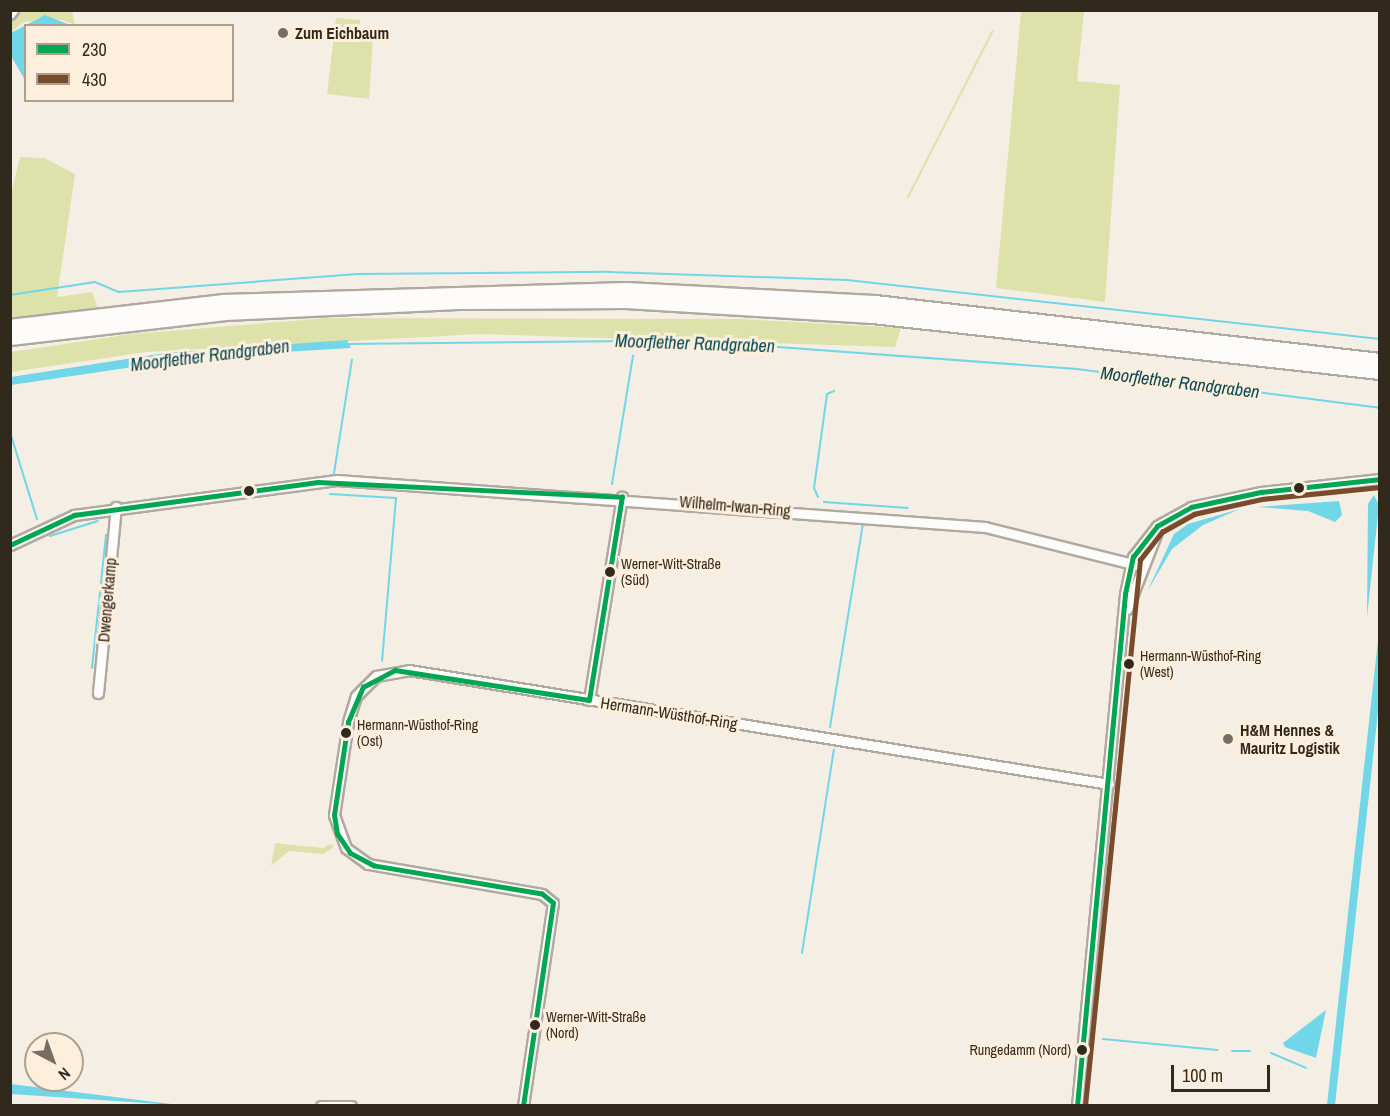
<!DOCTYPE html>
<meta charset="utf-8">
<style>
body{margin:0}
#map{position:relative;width:1390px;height:1116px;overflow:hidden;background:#f5eee4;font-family:"Archivo Narrow",sans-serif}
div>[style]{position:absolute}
.green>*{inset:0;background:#dde2ab;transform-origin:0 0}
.water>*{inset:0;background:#70d6e8}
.stream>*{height:2px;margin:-1px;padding:0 1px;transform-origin:1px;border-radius:1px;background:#70d6e8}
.roads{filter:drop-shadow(2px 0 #b0a99f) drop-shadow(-2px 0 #b0a99f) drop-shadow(0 2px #b0a99f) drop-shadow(0 -2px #b0a99f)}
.minor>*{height:9px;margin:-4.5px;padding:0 4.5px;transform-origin:4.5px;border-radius:4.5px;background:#fefcfb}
.highway>*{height:14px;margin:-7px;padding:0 7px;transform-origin:7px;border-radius:7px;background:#fefcfb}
.bus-1>*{height:4.5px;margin:-2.25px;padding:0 2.25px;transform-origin:2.25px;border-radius:2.25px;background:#00a651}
.bus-2>*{height:4.5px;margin:-2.25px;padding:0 2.25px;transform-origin:2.25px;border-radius:2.25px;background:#7a4b2a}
.dots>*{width:16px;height:16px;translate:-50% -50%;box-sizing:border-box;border:3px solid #fdefdc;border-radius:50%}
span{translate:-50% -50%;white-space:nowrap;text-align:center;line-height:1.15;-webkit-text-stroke:6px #fdefdc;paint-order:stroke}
.bus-label{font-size:14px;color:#32291d}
.left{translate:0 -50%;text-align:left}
.right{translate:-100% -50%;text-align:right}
.poi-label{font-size:16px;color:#32291d;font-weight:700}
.street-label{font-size:16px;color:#32291d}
.water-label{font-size:18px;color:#0b4a57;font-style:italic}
.frame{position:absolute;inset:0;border:12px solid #32291d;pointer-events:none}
.legend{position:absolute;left:24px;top:24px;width:210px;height:78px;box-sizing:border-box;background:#fdefdc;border:2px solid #aca090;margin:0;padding:8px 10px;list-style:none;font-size:18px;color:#32291d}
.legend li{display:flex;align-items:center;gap:12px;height:30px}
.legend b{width:30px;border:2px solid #aca090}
.north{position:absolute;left:24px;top:1032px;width:60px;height:60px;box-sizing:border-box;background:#fdefdc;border:2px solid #aca090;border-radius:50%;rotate:139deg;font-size:16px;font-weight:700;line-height:24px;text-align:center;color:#32291d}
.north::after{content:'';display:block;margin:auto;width:21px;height:27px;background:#766e63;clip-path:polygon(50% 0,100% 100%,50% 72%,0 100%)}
.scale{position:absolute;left:1171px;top:1065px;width:99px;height:27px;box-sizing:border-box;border:3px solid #32291d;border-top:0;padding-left:8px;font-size:18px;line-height:21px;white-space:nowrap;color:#32291d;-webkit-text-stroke:4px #fdefdc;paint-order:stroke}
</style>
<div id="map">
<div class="green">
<div style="clip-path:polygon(20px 11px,72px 11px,75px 25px,62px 20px,23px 22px,11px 33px,11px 21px)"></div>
<div style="clip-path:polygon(1021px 11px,1084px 11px,1077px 81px,1120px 85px,1105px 302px,996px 288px)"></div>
<div style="clip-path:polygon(336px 18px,360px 20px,359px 36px,373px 38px,369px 99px,327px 94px)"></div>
<div style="left:992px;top:30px;width:2px;height:188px;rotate:27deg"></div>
<div style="clip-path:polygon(20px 157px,44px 158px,75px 174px,57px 297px,92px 292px,99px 310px,11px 322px,11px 194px)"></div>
<div style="clip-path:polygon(329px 318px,741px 319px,901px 328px,895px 347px,480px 334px,146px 352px,11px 372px,11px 352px,132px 334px)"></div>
<div style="clip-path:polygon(275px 843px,323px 848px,331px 844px,334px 847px,323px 854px,289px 851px,271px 866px)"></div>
</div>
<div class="water">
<div style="clip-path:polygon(45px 15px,70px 25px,26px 26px,25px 80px,11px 56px,11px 33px)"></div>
<div style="clip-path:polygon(347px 340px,351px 348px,201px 357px,11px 385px,11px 377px,165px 353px)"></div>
<div style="clip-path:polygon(1374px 495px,1379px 505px,1367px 617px,1368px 504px)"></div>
<div style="clip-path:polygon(1339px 501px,1342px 515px,1335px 522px,1308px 511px,1258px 507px)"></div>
<div style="clip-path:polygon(1240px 509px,1203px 525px,1172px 549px,1147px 592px,1174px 534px,1188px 524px)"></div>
<div style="clip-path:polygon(1379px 631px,1379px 703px,1335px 1105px,1327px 1105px)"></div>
<div style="clip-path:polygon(1326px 1010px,1316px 1058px,1285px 1047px,1283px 1043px)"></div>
<div style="clip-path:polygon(11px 1084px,171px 1104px,175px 1105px,11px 1094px)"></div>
</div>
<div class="stream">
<div style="left:10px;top:295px;width:86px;rotate:-8.7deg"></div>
<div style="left:95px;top:282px;width:26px;rotate:23deg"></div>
<div style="left:119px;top:292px;width:239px;rotate:-4.3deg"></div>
<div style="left:357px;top:274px;width:252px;rotate:-0.5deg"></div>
<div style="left:609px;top:272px;width:238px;rotate:1.9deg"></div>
<div style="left:847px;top:280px;width:536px;rotate:6.32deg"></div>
<div style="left:347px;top:344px;width:288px;rotate:-0.6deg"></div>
<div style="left:635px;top:341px;width:143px;rotate:2.4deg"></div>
<div style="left:778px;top:347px;width:300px;rotate:4.2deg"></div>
<div style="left:1077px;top:369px;width:305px;rotate:7.3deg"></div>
<div style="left:10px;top:432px;width:91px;rotate:72.8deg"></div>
<div style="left:334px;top:473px;width:115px;rotate:-81deg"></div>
<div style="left:612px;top:484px;width:130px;rotate:-80.7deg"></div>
<div style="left:330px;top:494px;width:66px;rotate:3.5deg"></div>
<div style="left:396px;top:498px;width:163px;rotate:94.9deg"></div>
<div style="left:818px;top:497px;width:10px;rotate:-114deg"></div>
<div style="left:814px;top:488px;width:95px;rotate:-82.1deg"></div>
<div style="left:827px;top:394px;width:8px;rotate:-23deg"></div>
<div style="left:824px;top:502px;width:84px;rotate:4.1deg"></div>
<div style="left:50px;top:536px;width:50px;rotate:-17.4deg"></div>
<div style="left:92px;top:668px;width:134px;rotate:-84deg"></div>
<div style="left:830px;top:727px;width:206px;rotate:-80.8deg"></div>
<div style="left:802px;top:953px;width:206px;rotate:-81.1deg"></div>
<div style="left:1103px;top:1039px;width:115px;rotate:5.5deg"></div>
<div style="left:1232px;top:1051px;width:18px"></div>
<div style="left:1271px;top:1053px;width:38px;rotate:23deg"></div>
</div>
<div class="roads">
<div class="minor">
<div style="left:10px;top:14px;width:5px;rotate:-53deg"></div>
<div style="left:10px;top:545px;width:71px;rotate:-25.1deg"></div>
<div style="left:74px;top:515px;width:265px;rotate:-7.6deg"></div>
<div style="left:337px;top:480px;width:650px;rotate:4.15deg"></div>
<div style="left:985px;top:527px;width:160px;rotate:14.1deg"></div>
<div style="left:1127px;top:609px;width:83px;rotate:-68.7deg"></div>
<div style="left:98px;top:693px;width:187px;rotate:-84.5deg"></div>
<div style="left:589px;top:700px;width:206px;rotate:-80.8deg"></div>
<div style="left:321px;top:1106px;width:30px"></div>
<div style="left:523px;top:1106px;width:205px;rotate:-81.6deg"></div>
<div style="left:553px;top:903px;width:14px;rotate:-141deg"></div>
<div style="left:542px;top:894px;width:177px;rotate:-170.2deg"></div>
<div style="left:368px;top:864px;width:27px;rotate:-144deg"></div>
<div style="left:346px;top:848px;width:35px;rotate:-110deg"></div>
<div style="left:334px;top:815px;width:94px;rotate:-81.4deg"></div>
<div style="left:348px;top:722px;width:27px;rotate:-73deg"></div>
<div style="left:356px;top:696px;width:28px;rotate:-45deg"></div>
<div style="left:376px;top:676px;width:34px;rotate:-10deg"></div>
<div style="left:409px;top:670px;width:709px;rotate:9.25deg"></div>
<div style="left:1077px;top:1106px;width:514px;rotate:-84.64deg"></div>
<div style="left:1125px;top:594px;width:38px;rotate:-78deg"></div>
<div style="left:1133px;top:557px;width:39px;rotate:-52deg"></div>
<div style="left:1157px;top:526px;width:39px;rotate:-29deg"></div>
<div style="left:1191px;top:507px;width:72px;rotate:-12.1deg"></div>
<div style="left:1261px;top:492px;width:120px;rotate:-6.2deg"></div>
</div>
<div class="highway">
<div style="left:10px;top:327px;width:215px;rotate:-6.7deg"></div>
<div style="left:224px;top:302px;width:402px;rotate:-1.7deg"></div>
<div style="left:626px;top:290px;width:249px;rotate:3deg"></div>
<div style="left:875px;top:303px;width:508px;rotate:6.55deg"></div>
<div style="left:10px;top:338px;width:217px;rotate:-6.6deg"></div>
<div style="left:226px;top:313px;width:232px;rotate:-2.7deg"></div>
<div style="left:458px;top:302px;width:168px;rotate:-0.3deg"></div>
<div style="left:626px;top:301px;width:247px;rotate:3.5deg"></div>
<div style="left:873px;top:316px;width:510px;rotate:6.3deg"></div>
</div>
</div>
<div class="bus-1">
<div style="left:10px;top:545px;width:71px;rotate:-25.1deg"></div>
<div style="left:74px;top:515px;width:246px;rotate:-7.7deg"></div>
<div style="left:318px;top:482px;width:304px;rotate:2.8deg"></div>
<div style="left:589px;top:700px;width:206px;rotate:-80.8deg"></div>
<div style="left:523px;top:1106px;width:205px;rotate:-81.6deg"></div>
<div style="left:553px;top:903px;width:14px;rotate:-141deg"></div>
<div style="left:542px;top:894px;width:170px;rotate:-170.5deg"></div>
<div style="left:374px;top:866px;width:27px;rotate:-152deg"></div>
<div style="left:350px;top:853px;width:23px;rotate:-124deg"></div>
<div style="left:337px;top:834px;width:19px;rotate:-99deg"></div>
<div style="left:334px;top:815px;width:94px;rotate:-81.4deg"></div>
<div style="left:348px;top:722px;width:38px;rotate:-67deg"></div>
<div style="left:363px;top:687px;width:36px;rotate:-28deg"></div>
<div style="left:395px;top:670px;width:196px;rotate:8.8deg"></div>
<div style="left:1077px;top:1106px;width:514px;rotate:-84.64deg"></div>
<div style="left:1125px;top:594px;width:38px;rotate:-78deg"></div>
<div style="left:1133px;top:557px;width:39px;rotate:-52deg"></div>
<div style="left:1157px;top:526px;width:39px;rotate:-29deg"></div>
<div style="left:1191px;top:507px;width:72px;rotate:-12.1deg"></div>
<div style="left:1261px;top:492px;width:120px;rotate:-6.2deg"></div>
</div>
<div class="bus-2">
<div style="left:1085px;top:1106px;width:549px;rotate:-84.25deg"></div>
<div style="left:1140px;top:560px;width:36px;rotate:-52deg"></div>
<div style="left:1162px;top:532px;width:37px;rotate:-29deg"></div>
<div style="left:1194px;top:514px;width:70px;rotate:-12.4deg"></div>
<div style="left:1262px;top:499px;width:119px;rotate:-5.8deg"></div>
</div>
<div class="dots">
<div style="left:283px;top:33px;background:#766e63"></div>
<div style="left:1299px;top:488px;background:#32291d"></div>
<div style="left:249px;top:491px;background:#32291d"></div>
<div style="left:610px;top:572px;background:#32291d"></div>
<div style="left:1129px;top:664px;background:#32291d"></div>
<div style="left:346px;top:733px;background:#32291d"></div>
<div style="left:1228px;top:739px;background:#766e63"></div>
<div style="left:535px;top:1025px;background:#32291d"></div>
<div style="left:1082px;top:1050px;background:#32291d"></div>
</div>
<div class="bus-label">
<span class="left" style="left:621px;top:572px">Werner-Witt-Straße<br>(Süd)</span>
<span class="left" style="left:1140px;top:664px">Hermann-Wüsthof-Ring<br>(West)</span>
<span class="left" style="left:357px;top:733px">Hermann-Wüsthof-Ring<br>(Ost)</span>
<span class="left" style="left:546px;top:1025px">Werner-Witt-Straße<br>(Nord)</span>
<span class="right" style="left:1071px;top:1050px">Rungedamm (Nord)</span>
</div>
<div class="poi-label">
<span class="left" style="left:295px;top:33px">Zum Eichbaum</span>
<span class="left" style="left:1240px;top:739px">H&amp;M Hennes &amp;<br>Mauritz Logistik</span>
</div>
<div class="street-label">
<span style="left:735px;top:506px;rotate:5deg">Wilhelm-Iwan-Ring</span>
<span style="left:107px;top:600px;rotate:-85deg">Dwengerkamp</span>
<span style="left:669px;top:713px;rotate:9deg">Hermann-Wüsthof-Ring</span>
</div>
<div class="water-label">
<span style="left:695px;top:344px;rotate:2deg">Moorflether Randgraben</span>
<span style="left:210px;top:356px;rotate:-7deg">Moorflether Randgraben</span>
<span style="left:1180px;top:383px;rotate:7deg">Moorflether Randgraben</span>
</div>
<div class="frame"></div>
<ul class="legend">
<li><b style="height:8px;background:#00a651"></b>230</li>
<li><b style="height:8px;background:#7a4b2a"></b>430</li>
</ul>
<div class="north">N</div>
<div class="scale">100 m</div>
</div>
